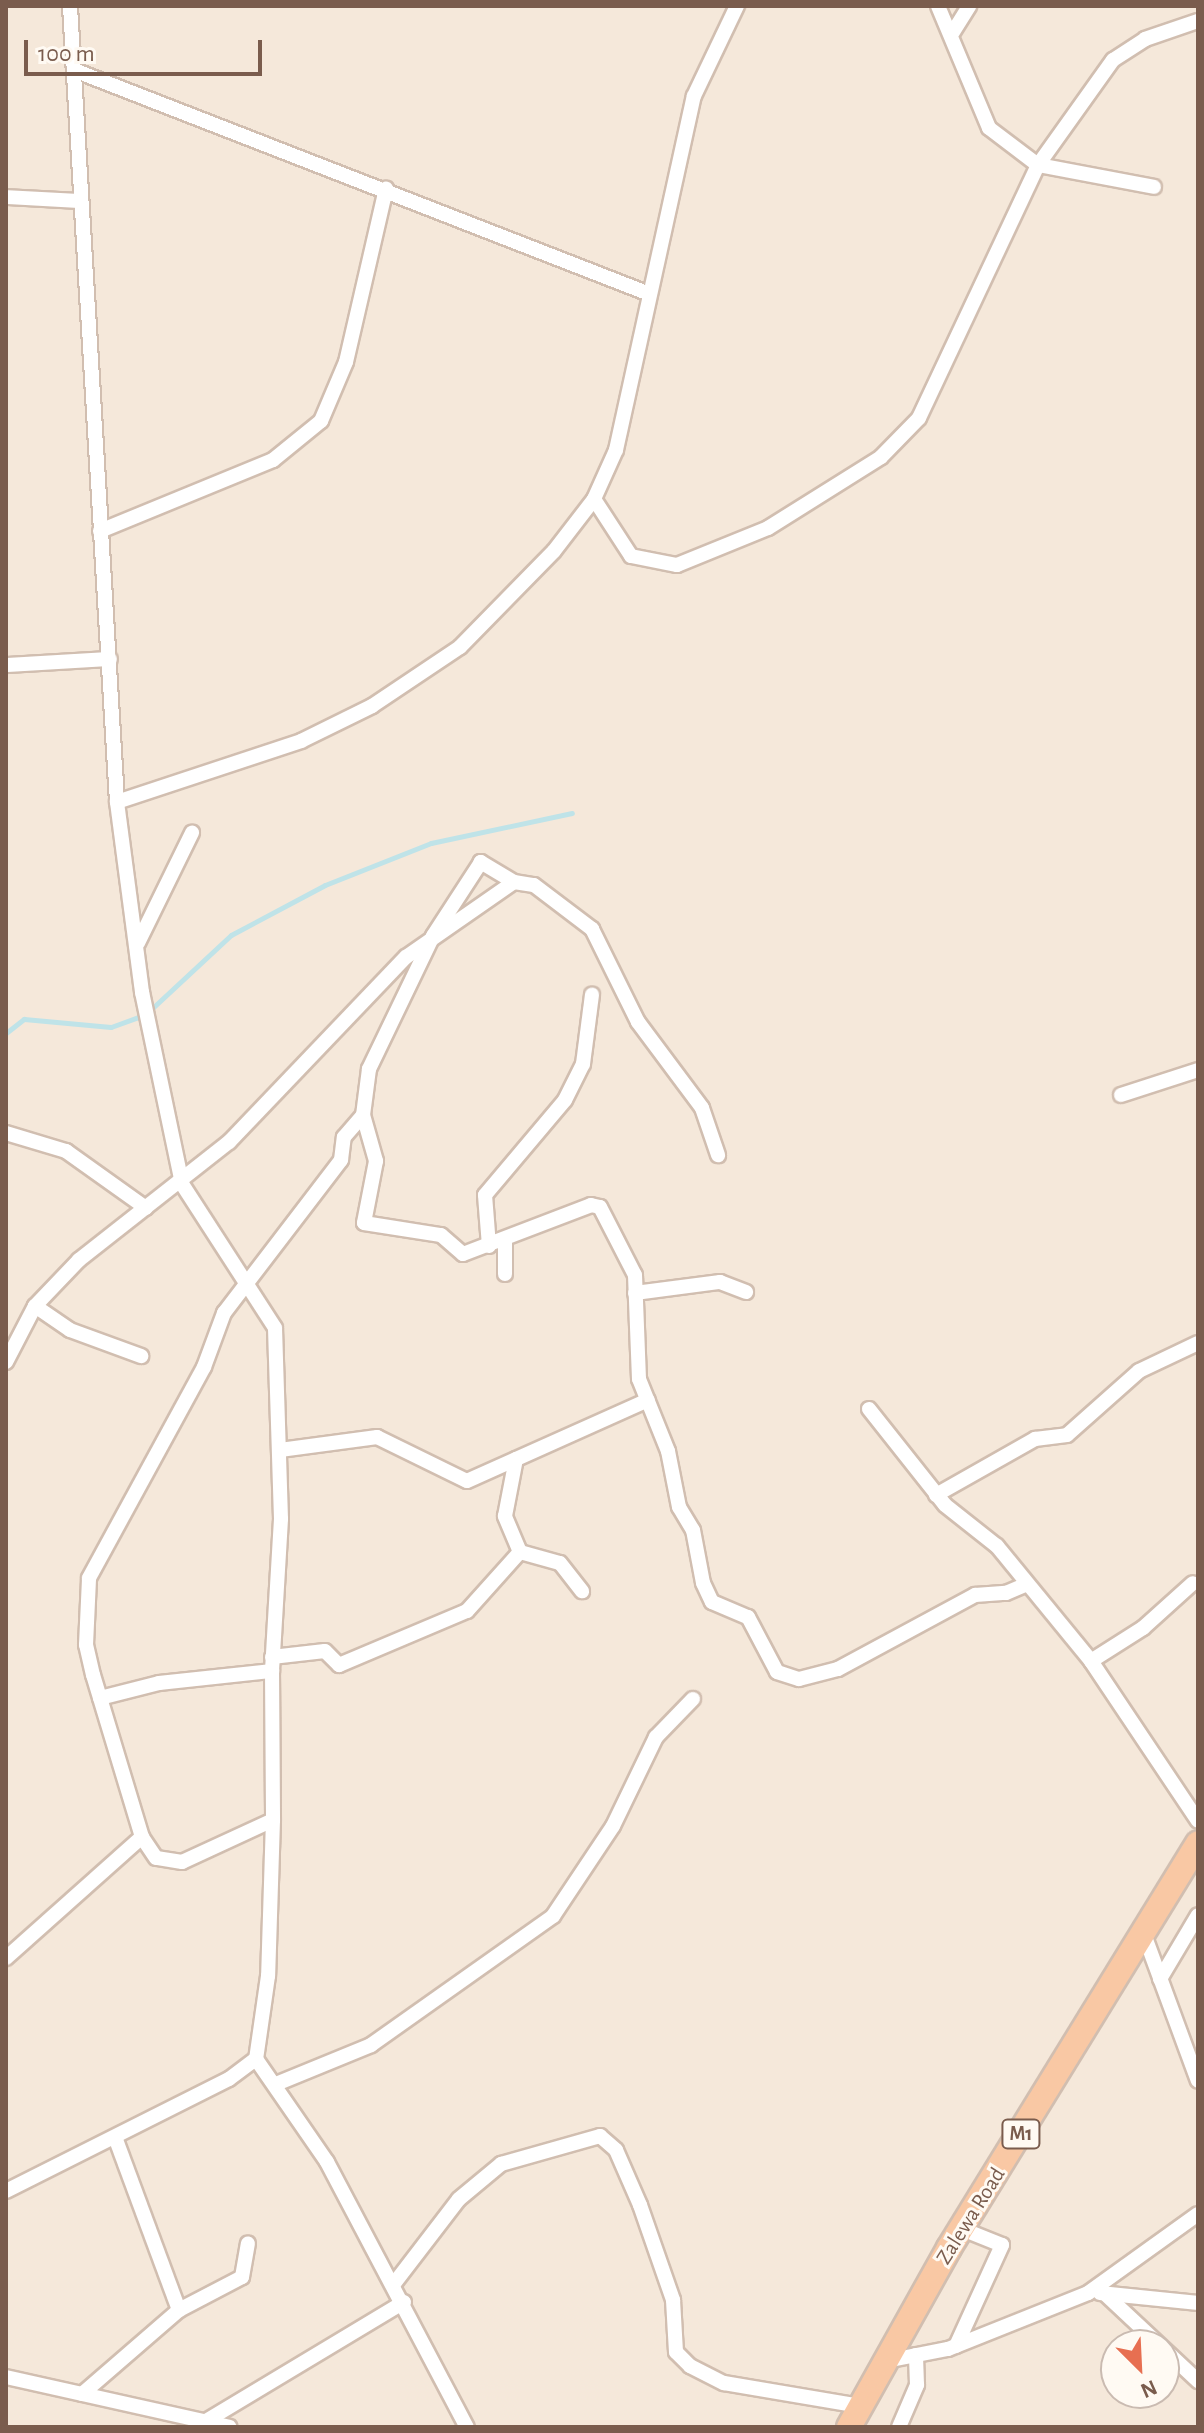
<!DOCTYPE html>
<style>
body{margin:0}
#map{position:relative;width:1204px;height:2433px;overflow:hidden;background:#fdf6ec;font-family:"Alegreya Sans",sans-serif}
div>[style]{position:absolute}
.residential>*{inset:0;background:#f5e8da}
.stream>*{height:5px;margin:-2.5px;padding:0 2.5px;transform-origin:2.5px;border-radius:2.5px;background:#bfe3e8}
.roads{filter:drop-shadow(2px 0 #d1beb0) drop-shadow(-2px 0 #d1beb0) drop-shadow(0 2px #d1beb0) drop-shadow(0 -2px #d1beb0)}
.minor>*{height:14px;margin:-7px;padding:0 7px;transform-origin:7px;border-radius:7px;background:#fff}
.trunk>*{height:24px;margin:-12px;padding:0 12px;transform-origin:12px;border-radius:12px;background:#f9c8a4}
span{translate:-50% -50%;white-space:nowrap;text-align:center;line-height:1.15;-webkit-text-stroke:6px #fffaf3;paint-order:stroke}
.shield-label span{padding:2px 6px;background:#fffaf3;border:2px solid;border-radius:6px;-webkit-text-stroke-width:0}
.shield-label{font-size:20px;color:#7a5c4d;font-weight:700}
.street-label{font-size:22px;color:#7a5c4d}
.frame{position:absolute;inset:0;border:8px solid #7a5c4d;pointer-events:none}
.north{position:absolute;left:1100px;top:2329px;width:80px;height:80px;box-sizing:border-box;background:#fffaf3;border:2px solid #cabbb1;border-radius:50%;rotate:156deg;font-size:22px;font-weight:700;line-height:32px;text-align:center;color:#7a5c4d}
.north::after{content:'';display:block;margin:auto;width:28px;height:36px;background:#e76f51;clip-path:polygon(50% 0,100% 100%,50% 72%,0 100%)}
.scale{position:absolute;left:24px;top:40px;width:238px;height:36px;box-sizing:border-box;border:4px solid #7a5c4d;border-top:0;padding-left:10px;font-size:24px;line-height:28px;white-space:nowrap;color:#7a5c4d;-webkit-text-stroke:6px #fffaf3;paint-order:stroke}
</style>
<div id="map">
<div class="residential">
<div style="clip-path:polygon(evenodd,6px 6px,1198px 6px,1198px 2427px,6px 2427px,6px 6px,1116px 2345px,1164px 2345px,1164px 2393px,1116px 2393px,1116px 2345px)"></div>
</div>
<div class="stream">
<div style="left:6px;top:1033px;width:23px;rotate:-38deg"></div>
<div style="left:24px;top:1019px;width:87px;rotate:5.3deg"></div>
<div style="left:111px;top:1027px;width:37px;rotate:-20deg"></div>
<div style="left:146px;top:1014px;width:116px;rotate:-42.9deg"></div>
<div style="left:231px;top:935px;width:106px;rotate:-28deg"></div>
<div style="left:325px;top:885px;width:114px;rotate:-21.6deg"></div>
<div style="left:431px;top:843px;width:144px;rotate:-12deg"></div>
</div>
<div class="roads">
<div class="minor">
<div style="left:70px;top:6px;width:797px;rotate:86.62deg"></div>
<div style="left:117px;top:802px;width:192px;rotate:82.5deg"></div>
<div style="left:142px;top:992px;width:196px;rotate:78.2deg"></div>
<div style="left:182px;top:1184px;width:171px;rotate:57.1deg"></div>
<div style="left:275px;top:1328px;width:191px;rotate:88.2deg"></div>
<div style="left:281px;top:1519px;width:152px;rotate:93.4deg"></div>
<div style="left:272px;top:1671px;width:149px;rotate:89.6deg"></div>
<div style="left:273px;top:1820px;width:156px;rotate:91.8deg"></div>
<div style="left:268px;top:1976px;width:84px;rotate:98.2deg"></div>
<div style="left:256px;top:2059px;width:125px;rotate:55.4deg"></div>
<div style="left:327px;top:2162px;width:300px;rotate:62.2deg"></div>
<div style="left:938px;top:6px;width:132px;rotate:67.3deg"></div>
<div style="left:989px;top:128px;width:61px;rotate:37.1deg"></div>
<div style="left:1038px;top:165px;width:118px;rotate:10.7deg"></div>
<div style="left:953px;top:32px;width:31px;rotate:-58deg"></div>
<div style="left:79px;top:72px;width:609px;rotate:21.26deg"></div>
<div style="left:6px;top:197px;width:75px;rotate:3.1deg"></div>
<div style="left:594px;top:499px;width:68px;rotate:57deg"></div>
<div style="left:631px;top:556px;width:47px;rotate:11.1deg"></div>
<div style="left:677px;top:565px;width:98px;rotate:-22.1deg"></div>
<div style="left:768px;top:528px;width:133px;rotate:-32.1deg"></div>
<div style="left:881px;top:457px;width:54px;rotate:-45.7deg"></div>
<div style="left:919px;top:418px;width:280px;rotate:-64.8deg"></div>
<div style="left:1038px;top:165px;width:129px;rotate:-54.5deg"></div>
<div style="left:1113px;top:60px;width:38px;rotate:-33deg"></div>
<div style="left:1145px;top:39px;width:56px;rotate:-18.8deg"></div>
<div style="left:100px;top:531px;width:187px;rotate:-22.3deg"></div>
<div style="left:273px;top:460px;width:62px;rotate:-39.1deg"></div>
<div style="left:321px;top:421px;width:64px;rotate:-67deg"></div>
<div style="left:346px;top:362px;width:178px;rotate:-77deg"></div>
<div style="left:6px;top:665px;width:104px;rotate:-3.3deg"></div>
<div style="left:117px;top:802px;width:194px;rotate:-18.3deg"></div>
<div style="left:301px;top:741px;width:79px;rotate:-26.2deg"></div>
<div style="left:372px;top:706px;width:106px;rotate:-33.8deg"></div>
<div style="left:460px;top:647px;width:134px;rotate:-45.6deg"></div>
<div style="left:554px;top:551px;width:66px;rotate:-52.4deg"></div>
<div style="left:594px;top:499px;width:54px;rotate:-65.8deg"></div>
<div style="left:616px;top:450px;width:362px;rotate:-77.6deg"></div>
<div style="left:694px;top:96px;width:100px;rotate:-64.5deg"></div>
<div style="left:514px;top:882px;width:39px;rotate:-149deg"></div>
<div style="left:481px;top:862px;width:88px;rotate:123deg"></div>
<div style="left:433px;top:936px;width:148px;rotate:115.7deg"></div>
<div style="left:369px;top:1069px;width:46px;rotate:97.4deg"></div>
<div style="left:363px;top:1115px;width:48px;rotate:74.2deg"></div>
<div style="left:376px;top:1161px;width:63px;rotate:101deg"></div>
<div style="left:364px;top:1223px;width:78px;rotate:8.9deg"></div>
<div style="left:441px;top:1235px;width:29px;rotate:41deg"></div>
<div style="left:463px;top:1254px;width:137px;rotate:-20.9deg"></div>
<div style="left:591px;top:1205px;width:9px;rotate:13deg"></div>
<div style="left:600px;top:1207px;width:76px;rotate:62.8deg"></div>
<div style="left:635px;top:1275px;width:104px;rotate:87.8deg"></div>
<div style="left:639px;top:1379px;width:78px;rotate:68.1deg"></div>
<div style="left:668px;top:1451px;width:57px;rotate:78.9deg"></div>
<div style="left:679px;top:1507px;width:27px;rotate:59deg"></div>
<div style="left:693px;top:1530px;width:54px;rotate:79.3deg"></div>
<div style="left:703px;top:1583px;width:21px;rotate:65deg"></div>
<div style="left:712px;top:1602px;width:39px;rotate:23deg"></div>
<div style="left:748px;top:1617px;width:62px;rotate:62.2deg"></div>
<div style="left:777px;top:1672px;width:23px;rotate:18deg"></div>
<div style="left:799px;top:1679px;width:40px;rotate:-14.4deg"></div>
<div style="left:838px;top:1669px;width:156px;rotate:-28.4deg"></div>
<div style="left:975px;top:1595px;width:31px;rotate:-4deg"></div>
<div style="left:1006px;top:1593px;width:23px;rotate:-23deg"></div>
<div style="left:138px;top:943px;width:123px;rotate:-63.9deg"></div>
<div style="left:1121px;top:1095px;width:81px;rotate:-18deg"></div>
<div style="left:6px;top:1133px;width:63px;rotate:16.7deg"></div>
<div style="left:66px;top:1151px;width:98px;rotate:35.5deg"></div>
<div style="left:505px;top:1241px;width:33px;rotate:90deg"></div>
<div style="left:489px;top:1246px;width:51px;rotate:-94.5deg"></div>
<div style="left:485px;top:1195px;width:124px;rotate:-49.9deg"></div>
<div style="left:565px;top:1100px;width:40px;rotate:-63.4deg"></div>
<div style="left:583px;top:1064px;width:70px;rotate:-82.6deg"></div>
<div style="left:635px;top:1293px;width:86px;rotate:-7.4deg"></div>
<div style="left:720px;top:1282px;width:28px;rotate:21deg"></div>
<div style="left:35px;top:1306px;width:42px;rotate:34.4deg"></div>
<div style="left:70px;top:1330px;width:76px;rotate:20.1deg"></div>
<div style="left:6px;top:1362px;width:63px;rotate:-62.6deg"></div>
<div style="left:35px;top:1306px;width:64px;rotate:-46.3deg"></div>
<div style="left:79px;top:1260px;width:191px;rotate:-38.2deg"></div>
<div style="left:229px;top:1142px;width:256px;rotate:-46.3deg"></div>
<div style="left:406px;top:957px;width:131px;rotate:-34.8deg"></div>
<div style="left:514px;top:882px;width:20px;rotate:9deg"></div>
<div style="left:534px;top:885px;width:73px;rotate:37.2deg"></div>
<div style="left:592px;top:929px;width:104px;rotate:63.7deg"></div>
<div style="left:638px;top:1022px;width:107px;rotate:53.3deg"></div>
<div style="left:702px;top:1108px;width:50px;rotate:71.2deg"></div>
<div style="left:869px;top:1409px;width:122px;rotate:51.6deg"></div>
<div style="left:945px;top:1505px;width:66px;rotate:38.3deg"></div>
<div style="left:997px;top:1546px;width:149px;rotate:50.7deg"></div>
<div style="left:1091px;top:1661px;width:192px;rotate:56.2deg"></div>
<div style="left:280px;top:1450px;width:98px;rotate:-7.6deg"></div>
<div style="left:377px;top:1437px;width:100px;rotate:26.1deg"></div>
<div style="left:467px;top:1481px;width:198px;rotate:-24.1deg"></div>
<div style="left:936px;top:1495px;width:114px;rotate:-29.5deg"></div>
<div style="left:1035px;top:1439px;width:32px;rotate:-7deg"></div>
<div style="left:1067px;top:1435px;width:96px;rotate:-41.6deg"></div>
<div style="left:1139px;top:1371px;width:65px;rotate:-25.4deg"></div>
<div style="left:520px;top:1552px;width:41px;rotate:15.4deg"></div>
<div style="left:560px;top:1563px;width:36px;rotate:52deg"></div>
<div style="left:272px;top:1657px;width:53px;rotate:-6.5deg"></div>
<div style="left:325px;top:1651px;width:20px;rotate:45deg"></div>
<div style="left:339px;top:1665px;width:139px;rotate:-22.9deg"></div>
<div style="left:467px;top:1611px;width:79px;rotate:-48.1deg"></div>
<div style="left:520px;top:1552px;width:39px;rotate:-113deg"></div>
<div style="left:505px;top:1516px;width:58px;rotate:-79.1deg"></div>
<div style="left:1091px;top:1661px;width:62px;rotate:-32.4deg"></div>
<div style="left:1143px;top:1628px;width:67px;rotate:-42deg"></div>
<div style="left:100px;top:1698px;width:61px;rotate:-14.3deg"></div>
<div style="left:159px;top:1683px;width:114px;rotate:-6.1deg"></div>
<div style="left:273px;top:1820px;width:100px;rotate:155.2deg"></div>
<div style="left:182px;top:1862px;width:26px;rotate:-171deg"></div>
<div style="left:156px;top:1858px;width:25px;rotate:-124deg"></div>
<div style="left:142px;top:1837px;width:169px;rotate:-106.8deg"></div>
<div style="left:93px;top:1675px;width:31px;rotate:-103deg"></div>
<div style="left:86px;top:1645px;width:67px;rotate:-87.4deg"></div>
<div style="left:89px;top:1578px;width:240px;rotate:-61.4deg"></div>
<div style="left:204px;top:1367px;width:58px;rotate:-69.7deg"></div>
<div style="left:224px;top:1313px;width:193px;rotate:-52.6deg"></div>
<div style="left:341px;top:1160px;width:23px;rotate:-83deg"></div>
<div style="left:344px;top:1137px;width:29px;rotate:-49deg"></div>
<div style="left:1145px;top:1937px;width:153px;rotate:69.8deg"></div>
<div style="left:6px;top:1958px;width:182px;rotate:-41.7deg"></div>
<div style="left:1160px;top:1979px;width:74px;rotate:-59.3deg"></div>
<div style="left:276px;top:2084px;width:103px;rotate:-22.3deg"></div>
<div style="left:371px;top:2045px;width:223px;rotate:-35.3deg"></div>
<div style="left:553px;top:1916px;width:108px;rotate:-56.3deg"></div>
<div style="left:613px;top:1826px;width:99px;rotate:-64.2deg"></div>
<div style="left:656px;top:1737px;width:53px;rotate:-45.8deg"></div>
<div style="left:6px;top:2191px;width:250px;rotate:-26.7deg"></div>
<div style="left:229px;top:2079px;width:34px;rotate:-37deg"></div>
<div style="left:393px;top:2285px;width:108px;rotate:-52.5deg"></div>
<div style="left:459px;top:2199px;width:55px;rotate:-39.8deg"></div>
<div style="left:501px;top:2164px;width:103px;rotate:-15.8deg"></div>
<div style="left:600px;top:2136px;width:21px;rotate:41deg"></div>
<div style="left:616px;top:2150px;width:60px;rotate:66.4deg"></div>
<div style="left:640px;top:2205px;width:101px;rotate:70.8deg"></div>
<div style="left:673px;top:2300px;width:52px;rotate:86.7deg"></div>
<div style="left:676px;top:2352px;width:20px;rotate:45deg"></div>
<div style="left:690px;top:2366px;width:38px;rotate:27deg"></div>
<div style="left:724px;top:2383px;width:138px;rotate:9.6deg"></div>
<div style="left:1100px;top:2293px;width:99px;rotate:5.8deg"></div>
<div style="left:1104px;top:2293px;width:129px;rotate:43.1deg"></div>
<div style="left:179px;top:2310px;width:71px;rotate:-27.6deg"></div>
<div style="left:242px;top:2277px;width:34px;rotate:-80deg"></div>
<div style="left:956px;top:2346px;width:111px;rotate:-65.5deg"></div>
<div style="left:1002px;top:2245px;width:43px;rotate:-158.2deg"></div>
<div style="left:886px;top:2361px;width:63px;rotate:-11deg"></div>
<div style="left:948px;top:2349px;width:151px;rotate:-21.8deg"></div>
<div style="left:1088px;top:2293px;width:135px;rotate:-35.7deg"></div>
<div style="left:6px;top:2377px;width:229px;rotate:12.6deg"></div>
<div style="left:82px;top:2394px;width:128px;rotate:-40.9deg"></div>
<div style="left:179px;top:2310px;width:184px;rotate:-110.3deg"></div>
<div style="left:206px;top:2421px;width:231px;rotate:-31deg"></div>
<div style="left:899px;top:2427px;width:46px;rotate:-66.8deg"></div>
<div style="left:917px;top:2385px;width:30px;rotate:-92deg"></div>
</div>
<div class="trunk">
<div style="left:849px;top:2427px;width:205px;rotate:-60.8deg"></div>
<div style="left:949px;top:2248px;width:475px;rotate:-58.4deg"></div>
</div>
</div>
<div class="shield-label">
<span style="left:1021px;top:2134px">M1</span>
</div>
<div class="street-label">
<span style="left:971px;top:2216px;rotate:-58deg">Zalewa Road</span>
</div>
<div class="frame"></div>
<div class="north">N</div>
<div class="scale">100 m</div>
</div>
